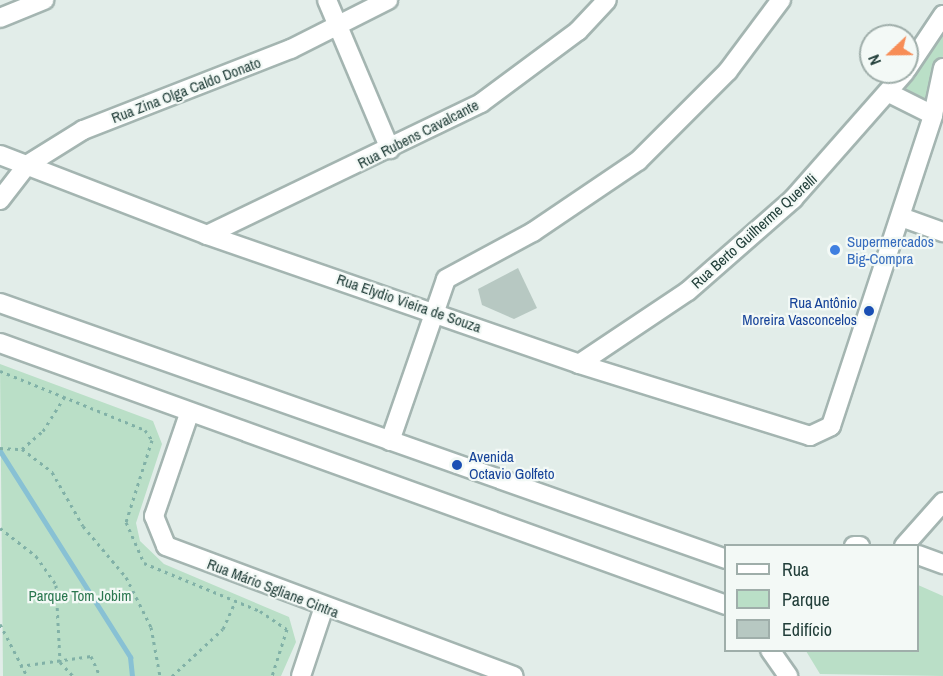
<!DOCTYPE html>
<meta charset="utf-8">
<style>
body{margin:0}
#map{position:relative;width:943px;height:676px;overflow:hidden;background:#e2ede9;font-family:"Archivo Narrow",sans-serif}
div>[style]{position:absolute}
.green>*{inset:0;background:#badfc7}
.stream>*{height:5px;margin:-2.5px;padding:0 2.5px;transform-origin:2.5px;border-radius:2.5px;background:#88c1d4}
.building>*{inset:0;background:#b7c8c2}
.path>*{height:3px;margin-top:-1.5px;transform-origin:0;background:repeating-linear-gradient(90deg,#81b1a7 0 3px,transparent 0 7.5px)}
.roads{filter:drop-shadow(2px 0 #a4b5b1) drop-shadow(-2px 0 #a4b5b1) drop-shadow(0 2px #a4b5b1) drop-shadow(0 -2px #a4b5b1)}
.minor>*{height:18px;margin:-9px;padding:0 9px;transform-origin:9px;border-radius:9px;background:#fff}
.tertiary>*{height:18px;margin:-9px;padding:0 9px;transform-origin:9px;border-radius:9px;background:#fff}
.dots>*{width:16px;height:16px;translate:-50% -50%;box-sizing:border-box;border:3px solid #f3f9f6;border-radius:50%}
span{translate:-50% -50%;white-space:nowrap;text-align:center;line-height:1.15;-webkit-text-stroke:4.5px #f3f9f6;paint-order:stroke}
.street-label{font-size:15px;color:#213e39}
.shop-label{font-size:15px;color:#366cbe}
.left{translate:0 -50%;text-align:left}
.transit-label{font-size:15px;color:#164399}
.right{translate:-100% -50%;text-align:right}
.park-label{font-size:15px;color:#2a774f}
.legend{position:absolute;left:724px;top:544px;width:195px;height:108px;box-sizing:border-box;background:#f3f9f6;border:2px solid #9faeaa;margin:0;padding:8px 10px;list-style:none;font-size:18px;color:#213e39}
.legend li{display:flex;align-items:center;gap:12px;height:30px}
.legend b{width:30px;border:2px solid #9faeaa}
.north{position:absolute;left:859px;top:24px;width:60px;height:60px;box-sizing:border-box;background:#f3f9f6;border:2px solid #9faeaa;border-radius:50%;rotate:248deg;font-size:16px;font-weight:700;line-height:24px;text-align:center;color:#213e39}
.north::after{content:'';display:block;margin:auto;width:21px;height:27px;background:#f78d56;clip-path:polygon(50% 0,100% 100%,50% 72%,0 100%)}
</style>
<div id="map">
<div class="green">
<div style="clip-path:polygon(943px 19px,943px 56px,931px 110px,894px 92px)"></div>
<div style="clip-path:polygon(0 364px,153px 421px,162px 444px,136px 523px,140px 541px,164px 564px,289px 617px,296px 642px,281px 676px,3px 676px)"></div>
<div style="clip-path:polygon(918px 585px,943px 596px,943px 676px,820px 674px,806px 651px,918px 650px)"></div>
</div>
<div class="stream">
<div style="left:0;top:451px;width:244px;rotate:57.7deg"></div>
<div style="left:130px;top:657px;width:19px;rotate:84deg"></div>
</div>
<div class="building">
<div style="clip-path:polygon(518px 268px,537px 308px,514px 319px,482px 305px,478px 289px)"></div>
</div>
<div class="path">
<div style="left:0;top:371px;width:157px;rotate:22.1deg"></div>
<div style="left:145px;top:430px;width:12px;rotate:55deg"></div>
<div style="left:152px;top:440px;width:86px;rotate:107.6deg"></div>
<div style="left:126px;top:522px;width:45px;rotate:66.3deg"></div>
<div style="left:144px;top:563px;width:126px;rotate:22.5deg"></div>
<div style="left:260px;top:611px;width:32px;rotate:34deg"></div>
<div style="left:287px;top:629px;width:49px;rotate:107.7deg"></div>
<div style="left:0;top:448px;width:22px;rotate:3deg"></div>
<div style="left:22px;top:449px;width:28px;rotate:-41deg"></div>
<div style="left:43px;top:431px;width:41px;rotate:-57.8deg"></div>
<div style="left:22px;top:449px;width:38px;rotate:37deg"></div>
<div style="left:52px;top:472px;width:62px;rotate:60.1deg"></div>
<div style="left:83px;top:526px;width:67px;rotate:49.9deg"></div>
<div style="left:126px;top:577px;width:56px;rotate:63.4deg"></div>
<div style="left:151px;top:627px;width:50px;rotate:79.6deg"></div>
<div style="left:0;top:528px;width:46px;rotate:37.9deg"></div>
<div style="left:36px;top:556px;width:35px;rotate:55deg"></div>
<div style="left:56px;top:585px;width:77px;rotate:87deg"></div>
<div style="left:60px;top:662px;width:19px;rotate:47deg"></div>
<div style="left:0;top:624px;width:59px;rotate:62.6deg"></div>
<div style="left:20px;top:666px;width:72px;rotate:-8deg"></div>
<div style="left:91px;top:656px;width:22px;rotate:66deg"></div>
<div style="left:172px;top:676px;width:69px;rotate:-42.7deg"></div>
<div style="left:223px;top:629px;width:30px;rotate:-66deg"></div>
</div>
<div class="roads">
<div class="minor">
<div style="left:327px;top:0;width:162px;rotate:67.1deg"></div>
<div style="left:0;top:18px;width:48px;rotate:-22.2deg"></div>
<div style="left:907px;top:69px;width:65px;rotate:-56.3deg"></div>
<div style="left:891px;top:94px;width:47px;rotate:26.6deg"></div>
<div style="left:0;top:155px;width:222px;rotate:21.1deg"></div>
<div style="left:207px;top:235px;width:394px;rotate:19.1deg"></div>
<div style="left:579px;top:364px;width:242px;rotate:17.3deg"></div>
<div style="left:810px;top:436px;width:23px;rotate:-25deg"></div>
<div style="left:831px;top:426px;width:327px;rotate:-71.8deg"></div>
<div style="left:933px;top:115px;width:48px;rotate:-78deg"></div>
<div style="left:0;top:200px;width:44px;rotate:-52.4deg"></div>
<div style="left:27px;top:165px;width:66px;rotate:-32deg"></div>
<div style="left:83px;top:130px;width:223px;rotate:-21.3deg"></div>
<div style="left:291px;top:49px;width:109px;rotate:-26.8deg"></div>
<div style="left:901px;top:217px;width:45px;rotate:19.7deg"></div>
<div style="left:207px;top:235px;width:304px;rotate:-25.7deg"></div>
<div style="left:481px;top:103px;width:121px;rotate:-36.6deg"></div>
<div style="left:578px;top:31px;width:42px;rotate:-46.9deg"></div>
<div style="left:579px;top:364px;width:131px;rotate:-33.8deg"></div>
<div style="left:688px;top:291px;width:140px;rotate:-41.2deg"></div>
<div style="left:793px;top:199px;width:169px;rotate:-48.6deg"></div>
<div style="left:189px;top:414px;width:108px;rotate:108.9deg"></div>
<div style="left:154px;top:516px;width:32px;rotate:68deg"></div>
<div style="left:166px;top:546px;width:371px;rotate:20.5deg"></div>
<div style="left:390px;top:441px;width:171px;rotate:-70.9deg"></div>
<div style="left:446px;top:279px;width:99px;rotate:-28.4deg"></div>
<div style="left:533px;top:232px;width:127px;rotate:-34.1deg"></div>
<div style="left:638px;top:161px;width:127px;rotate:-45deg"></div>
<div style="left:728px;top:71px;width:89px;rotate:-53.3deg"></div>
<div style="left:301px;top:676px;width:73px;rotate:-71.6deg"></div>
</div>
<div class="tertiary">
<div style="left:0;top:303px;width:770px;rotate:19.42deg"></div>
<div style="left:0;top:343px;width:772px;rotate:19.84deg"></div>
<div style="left:854px;top:546px;width:6px"></div>
<div style="left:904px;top:546px;width:59px;rotate:-48.4deg"></div>
<div style="left:918px;top:555px;width:27px;rotate:20deg"></div>
<div style="left:770px;top:650px;width:32px;rotate:55deg"></div>
</div>
</div>
<div class="dots">
<div style="left:835px;top:250px;background:#3f7fe0"></div>
<div style="left:869px;top:311px;background:#1a4fb4"></div>
<div style="left:457px;top:465px;background:#1a4fb4"></div>
</div>
<div class="street-label">
<span style="left:186px;top:90px;rotate:-21deg">Rua Zina Olga Caldo Donato</span>
<span style="left:418px;top:134px;rotate:-27deg">Rua Rubens Cavalcante</span>
<span style="left:754px;top:231px;rotate:-42deg">Rua Berto Guilherme Querelli</span>
<span style="left:409px;top:303px;rotate:19deg">Rua Elydio Vieira de Souza</span>
<span style="left:273px;top:588px;rotate:21deg">Rua Mário Sgliane Cintra</span>
</div>
<div class="shop-label">
<span class="left" style="left:847px;top:250px">Supermercados<br>Big-Compra</span>
</div>
<div class="transit-label">
<span class="right" style="left:857px;top:311px">Rua Antônio<br>Moreira Vasconcelos</span>
<span class="left" style="left:469px;top:465px">Avenida<br>Octavio Golfeto</span>
</div>
<div class="park-label">
<span style="left:80px;top:596px">Parque Tom Jobim</span>
</div>
<ul class="legend">
<li><b style="height:8px;background:#fff"></b>Rua</li>
<li><b style="height:16px;background:#badfc7"></b>Parque</li>
<li><b style="height:16px;background:#b7c8c2"></b>Edifício</li>
</ul>
<div class="north">N</div>
</div>
